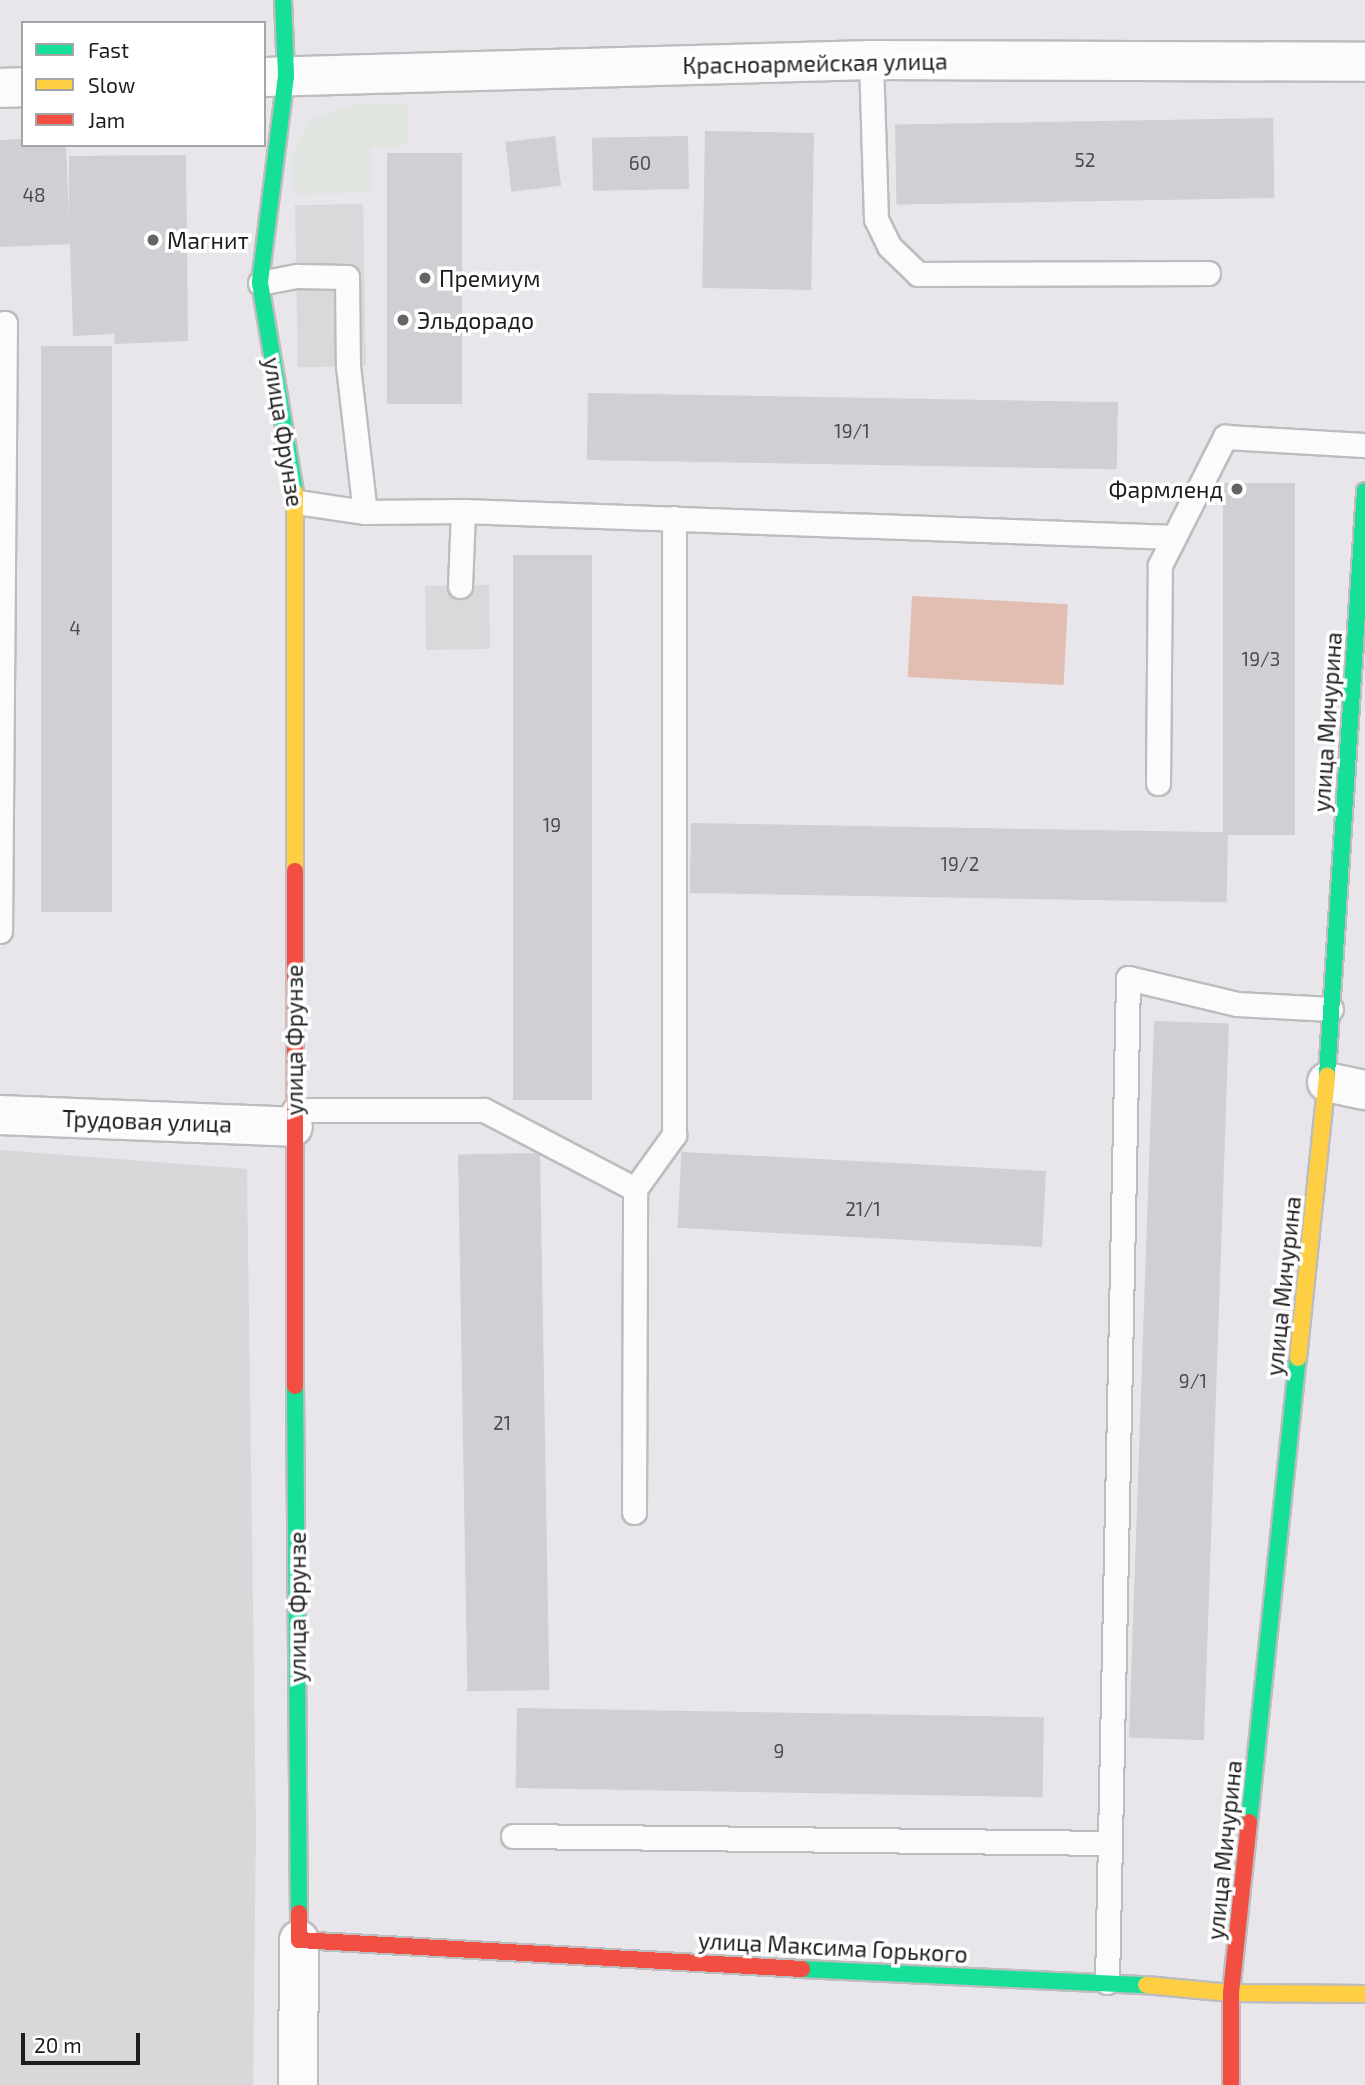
<!DOCTYPE html>
<meta charset="utf-8">
<style>
body{margin:0}
#map{position:relative;width:1365px;height:2085px;overflow:hidden;background:#e8e6eb;font-family:"Exo 2",sans-serif}
div>[style]{position:absolute}
.residential>*{inset:0;background:#d8d7da}
.pitch>*{inset:0;background:#e1beb1;transform-origin:0 0}
.parking>*{inset:0;background:#d9d8da;transform-origin:0 0}
.plaza>*{inset:0;background:#e1e5e0}
.building>*{inset:0;background:#d1cfd3;transform-origin:0 0}
.roads{filter:drop-shadow(2px 0 #bdbcbe) drop-shadow(-2px 0 #bdbcbe) drop-shadow(0 2px #bdbcbe) drop-shadow(0 -2px #bdbcbe)}
.lane>*{height:23px;margin:-11.5px;padding:0 11.5px;transform-origin:11.5px;border-radius:11.5px;background:#fcfbfc}
.street>*{height:38px;margin:-19px;padding:0 19px;transform-origin:19px;border-radius:19px;background:#fcfbfc}
.fast>*{height:16px;margin:-8px;padding:0 8px;transform-origin:8px;border-radius:8px;background:#16e098}
.slow>*{height:16px;margin:-8px;padding:0 8px;transform-origin:8px;border-radius:8px;background:#ffcf43}
.jam>*{height:16px;margin:-8px;padding:0 8px;transform-origin:8px;border-radius:8px;background:#f24e42}
.dots>*{width:19px;height:19px;translate:-50% -50%;box-sizing:border-box;border:4px solid #fff;border-radius:50%}
span{translate:-50% -50%;white-space:nowrap;text-align:center;line-height:1.15;-webkit-text-stroke:7px #fff;paint-order:stroke}
.number-label{font-size:19px;color:#4c4b4c}
.number-label span{-webkit-text-stroke-width:0}
.street-label{font-size:23px;color:#1d1d1d}
.poi-label{font-size:23px;color:#1d1d1d}
.left{translate:0 -50%;text-align:left}
.right{translate:-100% -50%;text-align:right}
.legend{position:absolute;left:21px;top:21px;width:245px;height:126px;box-sizing:border-box;background:#fff;border:2px solid #a5a5a5;margin:0;padding:9px 12px;list-style:none;font-size:21px;color:#1d1d1d}
.legend li{display:flex;align-items:center;gap:14px;height:35px}
.legend b{width:35px;border:2px solid #a5a5a5}
.scale{position:absolute;left:21px;top:2033px;width:119px;height:32px;box-sizing:border-box;border:4px solid #1d1d1d;border-top:0;padding-left:9px;font-size:21px;line-height:24px;white-space:nowrap;color:#1d1d1d;-webkit-text-stroke:5px #fff;paint-order:stroke}
</style>
<div id="map">
<div class="residential">
<div style="clip-path:polygon(0 1150px,247px 1169px,256px 1827px,253px 2085px,0 2085px)"></div>
</div>
<div class="pitch">
<div style="left:912px;top:596px;width:156px;height:81px;rotate:3deg"></div>
</div>
<div class="parking">
<div style="left:363px;top:204px;width:162px;height:68px;rotate:89deg"></div>
<div style="left:489px;top:585px;width:64px;height:64px;rotate:89deg"></div>
</div>
<div class="plaza">
<div style="clip-path:polygon(354px 104px,409px 105px,409px 145px,371px 148px,371px 193px,293px 194px,291px 156px,310px 120px)"></div>
</div>
<div class="building">
<div style="left:1273px;top:118px;width:80px;height:378px;rotate:89deg"></div>
<div style="left:705px;top:131px;width:109px;height:157px;rotate:1deg"></div>
<div style="left:555px;top:136px;width:50px;height:50px;rotate:83deg"></div>
<div style="left:688px;top:136px;width:53px;height:96px;rotate:89deg"></div>
<div style="clip-path:polygon(23px 139px,23px 145px,66px 145px,69px 217px,69px 156px,186px 155px,188px 341px,114px 344px,115px 334px,73px 336px,70px 244px,0 247px,0 140px)"></div>
<div style="left:387px;top:153px;width:75px;height:251px"></div>
<div style="left:41px;top:346px;width:71px;height:566px"></div>
<div style="left:588px;top:393px;width:530px;height:67px;rotate:1deg"></div>
<div style="left:1223px;top:483px;width:72px;height:352px"></div>
<div style="left:592px;top:555px;width:545px;height:79px;rotate:90deg"></div>
<div style="left:691px;top:823px;width:537px;height:70px;rotate:1deg"></div>
<div style="left:1154px;top:1021px;width:75px;height:717px;rotate:2deg"></div>
<div style="left:540px;top:1153px;width:537px;height:82px;rotate:89deg"></div>
<div style="left:1046px;top:1171px;width:76px;height:365px;rotate:93deg"></div>
<div style="left:517px;top:1708px;width:527px;height:80px;rotate:1deg"></div>
</div>
<div class="roads">
<div class="lane">
<div style="left:871px;top:60px;width:159px;rotate:88.2deg"></div>
<div style="left:876px;top:219px;width:30px;rotate:64deg"></div>
<div style="left:889px;top:246px;width:40px;rotate:44deg"></div>
<div style="left:918px;top:274px;width:290px;rotate:-0.2deg"></div>
<div style="left:260px;top:283px;width:38px;rotate:-11deg"></div>
<div style="left:297px;top:276px;width:50px;rotate:1.1deg"></div>
<div style="left:347px;top:277px;width:89px;rotate:89.4deg"></div>
<div style="left:348px;top:366px;width:147px;rotate:83.4deg"></div>
<div style="left:0;top:324px;width:5px;rotate:-11deg"></div>
<div style="left:5px;top:323px;width:608px;rotate:90.47deg"></div>
<div style="left:297px;top:502px;width:69px;rotate:8.4deg"></div>
<div style="left:365px;top:512px;width:98px;rotate:-0.6deg"></div>
<div style="left:463px;top:511px;width:711px;rotate:2.09deg"></div>
<div style="left:460px;top:586px;width:75px;rotate:-87.7deg"></div>
<div style="left:1158px;top:783px;width:218px;rotate:-89.5deg"></div>
<div style="left:1160px;top:565px;width:144px;rotate:-63.1deg"></div>
<div style="left:1225px;top:437px;width:140px;rotate:3.3deg"></div>
<div style="left:294px;top:1110px;width:190px"></div>
<div style="left:484px;top:1110px;width:170px;rotate:27.6deg"></div>
<div style="left:634px;top:1512px;width:323px;rotate:-89.8deg"></div>
<div style="left:635px;top:1189px;width:67px;rotate:-54.2deg"></div>
<div style="left:674px;top:1135px;width:617px;rotate:-90deg"></div>
<div style="left:513px;top:1836px;width:597px;rotate:0.67deg"></div>
<div style="left:1107px;top:1982px;width:1004px;rotate:-88.8deg"></div>
<div style="left:1128px;top:978px;width:112px;rotate:13.4deg"></div>
<div style="left:1237px;top:1004px;width:94px;rotate:3deg"></div>
</div>
<div class="street">
<div style="left:264px;top:77px;width:607px;rotate:-1.6deg"></div>
<div style="left:871px;top:60px;width:494px;rotate:0.2deg"></div>
<div style="left:0;top:88px;width:23px;rotate:-2deg"></div>
<div style="left:1327px;top:1082px;width:39px;rotate:12deg"></div>
<div style="left:0;top:1115px;width:293px;rotate:2.3deg"></div>
<div style="left:298px;top:2085px;width:145px;rotate:-89.6deg"></div>
</div>
<div class="fast">
<div style="left:283px;top:0;width:76px;rotate:87.7deg"></div>
<div style="left:286px;top:76px;width:209px;rotate:97.2deg"></div>
<div style="left:260px;top:283px;width:212px;rotate:80.5deg"></div>
<div style="left:1327px;top:1075px;width:585px;rotate:-86.28deg"></div>
<div style="left:295px;top:1386px;width:527px;rotate:89.57deg"></div>
<div style="left:1249px;top:1822px;width:467px;rotate:-84deg"></div>
<div style="left:802px;top:1969px;width:344px;rotate:2.7deg"></div>
</div>
<div class="slow">
<div style="left:295px;top:871px;width:379px;rotate:-90deg"></div>
<div style="left:1298px;top:1358px;width:284px;rotate:-84.1deg"></div>
<div style="left:1146px;top:1985px;width:85px;rotate:5.4deg"></div>
<div style="left:1231px;top:1993px;width:134px;rotate:0.4deg"></div>
</div>
<div class="jam">
<div style="left:295px;top:871px;width:515px;rotate:90deg"></div>
<div style="left:299px;top:1913px;width:27px;rotate:90deg"></div>
<div style="left:299px;top:1940px;width:504px;rotate:3.3deg"></div>
<div style="left:1231px;top:2085px;width:92px;rotate:-90deg"></div>
<div style="left:1231px;top:1993px;width:172px;rotate:-84deg"></div>
</div>
</div>
<div class="dots">
<div style="left:153px;top:240px;background:#646365"></div>
<div style="left:425px;top:278px;background:#646365"></div>
<div style="left:403px;top:320px;background:#646365"></div>
<div style="left:1237px;top:489px;background:#646365"></div>
</div>
<div class="number-label">
<span style="left:1085px;top:160px">52</span>
<span style="left:640px;top:163px">60</span>
<span style="left:34px;top:195px">48</span>
<span style="left:852px;top:431px">19/1</span>
<span style="left:75px;top:628px">4</span>
<span style="left:1261px;top:659px">19/3</span>
<span style="left:552px;top:825px">19</span>
<span style="left:960px;top:864px">19/2</span>
<span style="left:863px;top:1209px">21/1</span>
<span style="left:1193px;top:1381px">9/1</span>
<span style="left:502px;top:1423px">21</span>
<span style="left:779px;top:1751px">9</span>
</div>
<div class="street-label">
<span style="left:815px;top:63px;rotate:-1deg">Красноармейская улица</span>
<span style="left:284px;top:432px;rotate:81deg">улица Фрунзе</span>
<span style="left:1327px;top:722px;rotate:-86deg">улица Мичурина</span>
<span style="left:294px;top:1040px;rotate:-90deg">улица Фрунзе</span>
<span style="left:147px;top:1121px;rotate:2deg">Трудовая улица</span>
<span style="left:1283px;top:1286px;rotate:-84deg">улица Мичурина</span>
<span style="left:297px;top:1607px;rotate:-90deg">улица Фрунзе</span>
<span style="left:1224px;top:1850px;rotate:-84deg">улица Мичурина</span>
<span style="left:833px;top:1947px;rotate:3deg">улица Максима Горького</span>
</div>
<div class="poi-label">
<span class="left" style="left:167px;top:240px">Магнит</span>
<span class="left" style="left:439px;top:278px">Премиум</span>
<span class="left" style="left:417px;top:320px">Эльдорадо</span>
<span class="right" style="left:1223px;top:489px">Фармленд</span>
</div>
<ul class="legend">
<li><b style="height:9px;background:#16e098"></b>Fast</li>
<li><b style="height:9px;background:#ffcf43"></b>Slow</li>
<li><b style="height:9px;background:#f24e42"></b>Jam</li>
</ul>
<div class="scale">20 m</div>
</div>
